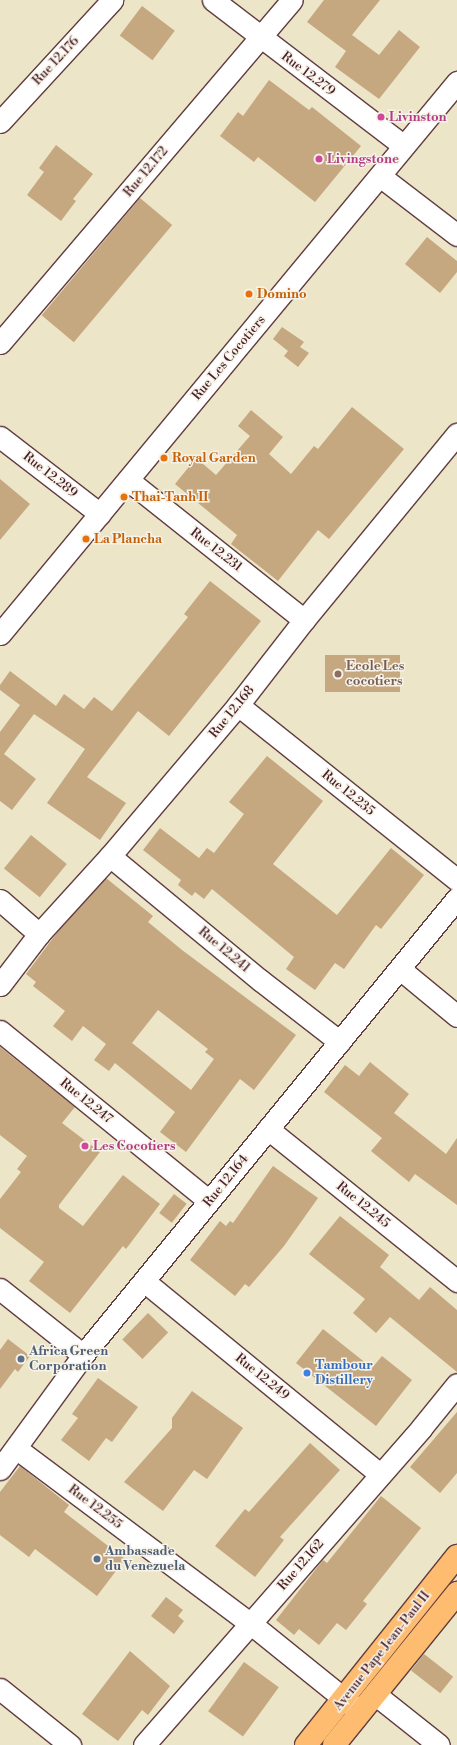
<!DOCTYPE html>
<style>
body{margin:0}
#map{position:relative;width:457px;height:1745px;overflow:hidden;background:#ece5c7;font-family:"Libre Bodoni",serif}
div>[style]{position:absolute}
.building>*{inset:0;background:#c5a780;transform-origin:0 0}
.roads{filter:drop-shadow(1px 0 #623d42) drop-shadow(-1px 0 #623d42) drop-shadow(0 1px #623d42) drop-shadow(0 -1px #623d42)}
.minor>*{height:21px;margin:-10.5px;padding:0 10.5px;transform-origin:10.5px;border-radius:10.5px;background:#fff}
.primary>*{height:22px;margin:-11px;padding:0 11px;transform-origin:11px;border-radius:11px;background:#febc70}
.dots>*{width:11px;height:11px;translate:-50% -50%;box-sizing:border-box;border:2px solid #f7f3e8;border-radius:50%}
span{translate:-50% -50%;white-space:nowrap;text-align:center;line-height:1.15;-webkit-text-stroke:3px #f7f3e8;paint-order:stroke}
.street-label{font-size:13px;color:#4a1f2b}
.hotel-label{font-size:13px;color:#b23c85;font-weight:700}
.left{translate:0 -50%;text-align:left}
.food-label{font-size:13px;color:#c56008;font-weight:700}
.education-label{font-size:13px;color:#785e54;font-weight:700}
.service-label{font-size:13px;color:#4e5e75;font-weight:700}
.shop-label{font-size:13px;color:#366cbe;font-weight:700}
</style>
<div id="map">
<div class="building">
<div style="clip-path:polygon(324px 0,380px 0,352px 35px,379px 55px,399px 30px,420px 47px,379px 99px,335px 67px,346px 51px,307px 22px)"></div>
<div style="left:142px;top:6px;width:41px;height:37px;rotate:37deg"></div>
<div style="clip-path:polygon(269px 80px,309px 110px,312px 107px,361px 146px,315px 202px,258px 157px,254px 162px,220px 136px,238px 112px,243px 116px)"></div>
<div style="clip-path:polygon(56px 145px,93px 174px,73px 199px,76px 201px,61px 221px,27px 195px,44px 172px,39px 168px)"></div>
<div style="left:140px;top:198px;width:42px;height:153px;rotate:40deg"></div>
<div style="clip-path:polygon(427px 237px,457px 261px,457px 272px,440px 293px,405px 264px)"></div>
<div style="clip-path:polygon(282px 327px,304px 342px,300px 347px,309px 353px,298px 367px,284px 356px,288px 351px,273px 339px)"></div>
<div style="clip-path:polygon(352px 407px,404px 449px,329px 539px,318px 530px,278px 581px,231px 544px,237px 535px,175px 484px,196px 458px,216px 475px,250px 436px,238px 426px,251px 410px,283px 437px,269px 454px,291px 474px,314px 446px,318px 449px)"></div>
<div style="clip-path:polygon(0 479px,30px 504px,0 540px)"></div>
<div style="clip-path:polygon(210px 581px,261px 621px,169px 736px,138px 711px,87px 777px,126px 803px,100px 840px,47px 803px,85px 749px,34px 714px,4px 754px,36px 779px,12px 810px,0 801px,0 732px,20px 705px,0 690px,0 685px,10px 671px,56px 706px,64px 694px,84px 709px,94px 697px,112px 711px,188px 617px,184px 614px)"></div>
<div style="left:400px;top:655px;width:37px;height:75px;rotate:90deg"></div>
<div style="clip-path:polygon(267px 756px,323px 801px,273px 864px,337px 915px,391px 848px,424px 875px,381px 929px,376px 925px,344px 969px,335px 963px,315px 990px,286px 969px,294px 957px,212px 889px,204px 899px,195px 892px,192px 896px,178px 885px,181px 880px,143px 850px,160px 828px,199px 858px,207px 848px,214px 853px,244px 814px,229px 802px)"></div>
<div style="left:31px;top:835px;width:46px;height:43px;rotate:39deg"></div>
<div style="clip-path:polygon(evenodd,106px 878px,153px 916px,148px 922px,182px 950px,296px 1035px,254px 1090px,240px 1079px,186px 1152px,160px 1132px,175px 1112px,115px 1063px,109px 1071px,94px 1060px,106px 1044px,83px 1026px,72px 1041px,53px 1026px,65px 1011px,33px 986px,36px 982px,26px 974px,62px 926px,106px 878px,158px 1010px,208px 1049px,205px 1052px,214px 1059px,191px 1090px,132px 1043px,158px 1010px)"></div>
<div style="clip-path:polygon(0 1047px,75px 1107px,62px 1123px,100px 1152px,59px 1205px,59px 1208px,83px 1226px,123px 1175px,160px 1204px,126px 1249px,123px 1246px,70px 1313px,29px 1281px,44px 1262px,0 1228px,0 1199px,21px 1172px,17px 1169px,27px 1156px,0 1135px)"></div>
<div style="clip-path:polygon(370px 1062px,409px 1094px,394px 1113px,446px 1154px,457px 1138px,457px 1205px,415px 1174px,409px 1182px,371px 1151px,382px 1138px,324px 1092px,345px 1065px,359px 1076px)"></div>
<div style="clip-path:polygon(273px 1166px,318px 1198px,284px 1246px,249px 1287px,245px 1284px,235px 1296px,190px 1260px,220px 1221px,226px 1226px,230px 1221px,233px 1223px)"></div>
<div style="left:174px;top:1194px;width:16px;height:24px;rotate:38deg"></div>
<div style="clip-path:polygon(340px 1216px,389px 1255px,380px 1267px,419px 1300px,430px 1287px,457px 1310px,457px 1372px,390px 1317px,376px 1333px,353px 1313px,365px 1299px,309px 1254px)"></div>
<div style="left:148px;top:1313px;width:28px;height:37px;rotate:44deg"></div>
<div style="clip-path:polygon(323px 1329px,372px 1368px,382px 1356px,412px 1380px,376px 1426px,296px 1363px)"></div>
<div style="clip-path:polygon(8px 1339px,30px 1356px,18px 1372px,15px 1369px,0 1389px,0 1350px)"></div>
<div style="clip-path:polygon(98px 1378px,138px 1407px,112px 1442px,106px 1438px,89px 1461px,61px 1440px,78px 1418px,72px 1414px)"></div>
<div style="clip-path:polygon(192px 1391px,243px 1428px,207px 1479px,194px 1470px,163px 1511px,124px 1482px,172px 1428px,172px 1418px)"></div>
<div style="clip-path:polygon(457px 1412px,457px 1473px,440px 1493px,410px 1467px)"></div>
<div style="clip-path:polygon(310px 1443px,340px 1470px,280px 1537px,284px 1540px,255px 1577px,215px 1546px,245px 1509px,249px 1512px)"></div>
<div style="clip-path:polygon(20px 1466px,69px 1505px,64px 1512px,125px 1559px,97px 1596px,35px 1549px,29px 1557px,0 1535px,0 1492px)"></div>
<div style="clip-path:polygon(381px 1496px,421px 1528px,363px 1601px,367px 1604px,346px 1630px,337px 1623px,319px 1645px,299px 1629px,294px 1635px,276px 1620px,323px 1560px,327px 1563px)"></div>
<div style="clip-path:polygon(166px 1597px,183px 1610px,178px 1616px,184px 1621px,174px 1634px,151px 1616px)"></div>
<div style="clip-path:polygon(130px 1651px,170px 1686px,148px 1715px,142px 1710px,118px 1741px,82px 1714px)"></div>
<div style="left:424px;top:1654px;width:37px;height:21px;rotate:38deg"></div>
<div style="left:244px;top:1662px;width:43px;height:61px;rotate:36deg"></div>
</div>
<div class="roads">
<div class="minor">
<div style="left:213px;top:0;width:240px;rotate:37.4deg"></div>
<div style="left:0;top:122px;width:166px;rotate:-47.4deg"></div>
<div style="left:380px;top:176px;width:97px;rotate:37.5deg"></div>
<div style="left:0;top:343px;width:450px;rotate:-49.6deg"></div>
<div style="left:0;top:437px;width:126px;rotate:37.6deg"></div>
<div style="left:128px;top:480px;width:225px;rotate:38.5deg"></div>
<div style="left:0;top:634px;width:717px;rotate:-50.38deg"></div>
<div style="left:238px;top:705px;width:280px;rotate:38.6deg"></div>
<div style="left:110px;top:856px;width:195px;rotate:39.6deg"></div>
<div style="left:260px;top:980px;width:101px;rotate:37.8deg"></div>
<div style="left:0;top:900px;width:52px;rotate:41.1deg"></div>
<div style="left:400px;top:969px;width:74px;rotate:39.5deg"></div>
<div style="left:0;top:985px;width:64px;rotate:-52.6deg"></div>
<div style="left:39px;top:934px;width:105px;rotate:-47.7deg"></div>
<div style="left:110px;top:856px;width:198px;rotate:-49.7deg"></div>
<div style="left:238px;top:705px;width:108px;rotate:-52.2deg"></div>
<div style="left:304px;top:620px;width:241px;rotate:-50.6deg"></div>
<div style="left:0;top:1031px;width:269px;rotate:39.1deg"></div>
<div style="left:268px;top:1129px;width:243px;rotate:38.8deg"></div>
<div style="left:144px;top:1281px;width:305px;rotate:39.3deg"></div>
<div style="left:0;top:1289px;width:106px;rotate:38.5deg"></div>
<div style="left:17px;top:1449px;width:291px;rotate:36.8deg"></div>
<div style="left:250px;top:1623px;width:139px;rotate:38.9deg"></div>
<div style="left:0;top:1469px;width:141px;rotate:-53.9deg"></div>
<div style="left:83px;top:1355px;width:591px;rotate:-50.7deg"></div>
<div style="left:0;top:1689px;width:90px;rotate:38.7deg"></div>
<div style="left:376px;top:1695px;width:80px;rotate:38.4deg"></div>
<div style="left:144px;top:1745px;width:422px;rotate:-48.8deg"></div>
<div style="left:422px;top:1427px;width:55px;rotate:-50.9deg"></div>
</div>
<div class="primary">
<div style="left:306px;top:1745px;width:242px;rotate:-51.4deg"></div>
<div style="left:334px;top:1745px;width:196px;rotate:-51deg"></div>
</div>
</div>
<div class="dots">
<div style="left:381px;top:117px;background:#d1479c"></div>
<div style="left:319px;top:159px;background:#d1479c"></div>
<div style="left:249px;top:294px;background:#e8710a"></div>
<div style="left:164px;top:458px;background:#e8710a"></div>
<div style="left:124px;top:497px;background:#e8710a"></div>
<div style="left:86px;top:539px;background:#e8710a"></div>
<div style="left:338px;top:674px;background:#8d6e63"></div>
<div style="left:85px;top:1146px;background:#d1479c"></div>
<div style="left:21px;top:1359px;background:#5c6f8a"></div>
<div style="left:307px;top:1373px;background:#3f7fe0"></div>
<div style="left:97px;top:1559px;background:#5c6f8a"></div>
</div>
<div class="street-label">
<span style="left:56px;top:61px;rotate:-47deg">Rue 12.176</span>
<span style="left:308px;top:74px;rotate:37deg">Rue 12.279</span>
<span style="left:146px;top:172px;rotate:-50deg">Rue 12.172</span>
<span style="left:229px;top:358px;rotate:-50deg">Rue Les Cocotiers</span>
<span style="left:50px;top:475px;rotate:38deg">Rue 12.289</span>
<span style="left:216px;top:550px;rotate:38deg">Rue 12.231</span>
<span style="left:232px;top:712px;rotate:-51deg">Rue 12.168</span>
<span style="left:348px;top:793px;rotate:39deg">Rue 12.235</span>
<span style="left:224px;top:950px;rotate:40deg">Rue 12.241</span>
<span style="left:86px;top:1101px;rotate:39deg">Rue 12.247</span>
<span style="left:226px;top:1181px;rotate:-51deg">Rue 12.164</span>
<span style="left:363px;top:1205px;rotate:39deg">Rue 12.245</span>
<span style="left:262px;top:1377px;rotate:39deg">Rue 12.249</span>
<span style="left:95px;top:1507px;rotate:37deg">Rue 12.255</span>
<span style="left:301px;top:1565px;rotate:-49deg">Rue 12.162</span>
<span style="left:382px;top:1651px;rotate:-52deg">Avenue Pape Jean-Paul II</span>
</div>
<div class="hotel-label">
<span class="left" style="left:389px;top:117px">Livinston</span>
<span class="left" style="left:327px;top:159px">Livingstone</span>
<span class="left" style="left:93px;top:1146px">Les Cocotiers</span>
</div>
<div class="food-label">
<span class="left" style="left:257px;top:294px">Domino</span>
<span class="left" style="left:172px;top:458px">Royal Garden</span>
<span class="left" style="left:132px;top:497px">Thai-Tanh II</span>
<span class="left" style="left:94px;top:539px">La Plancha</span>
</div>
<div class="education-label">
<span class="left" style="left:346px;top:674px">Ecole Les<br>cocotiers</span>
</div>
<div class="service-label">
<span class="left" style="left:29px;top:1359px">Africa Green<br>Corporation</span>
<span class="left" style="left:105px;top:1559px">Ambassade<br>du Venezuela</span>
</div>
<div class="shop-label">
<span class="left" style="left:315px;top:1373px">Tambour<br>Distillery</span>
</div>
</div>
